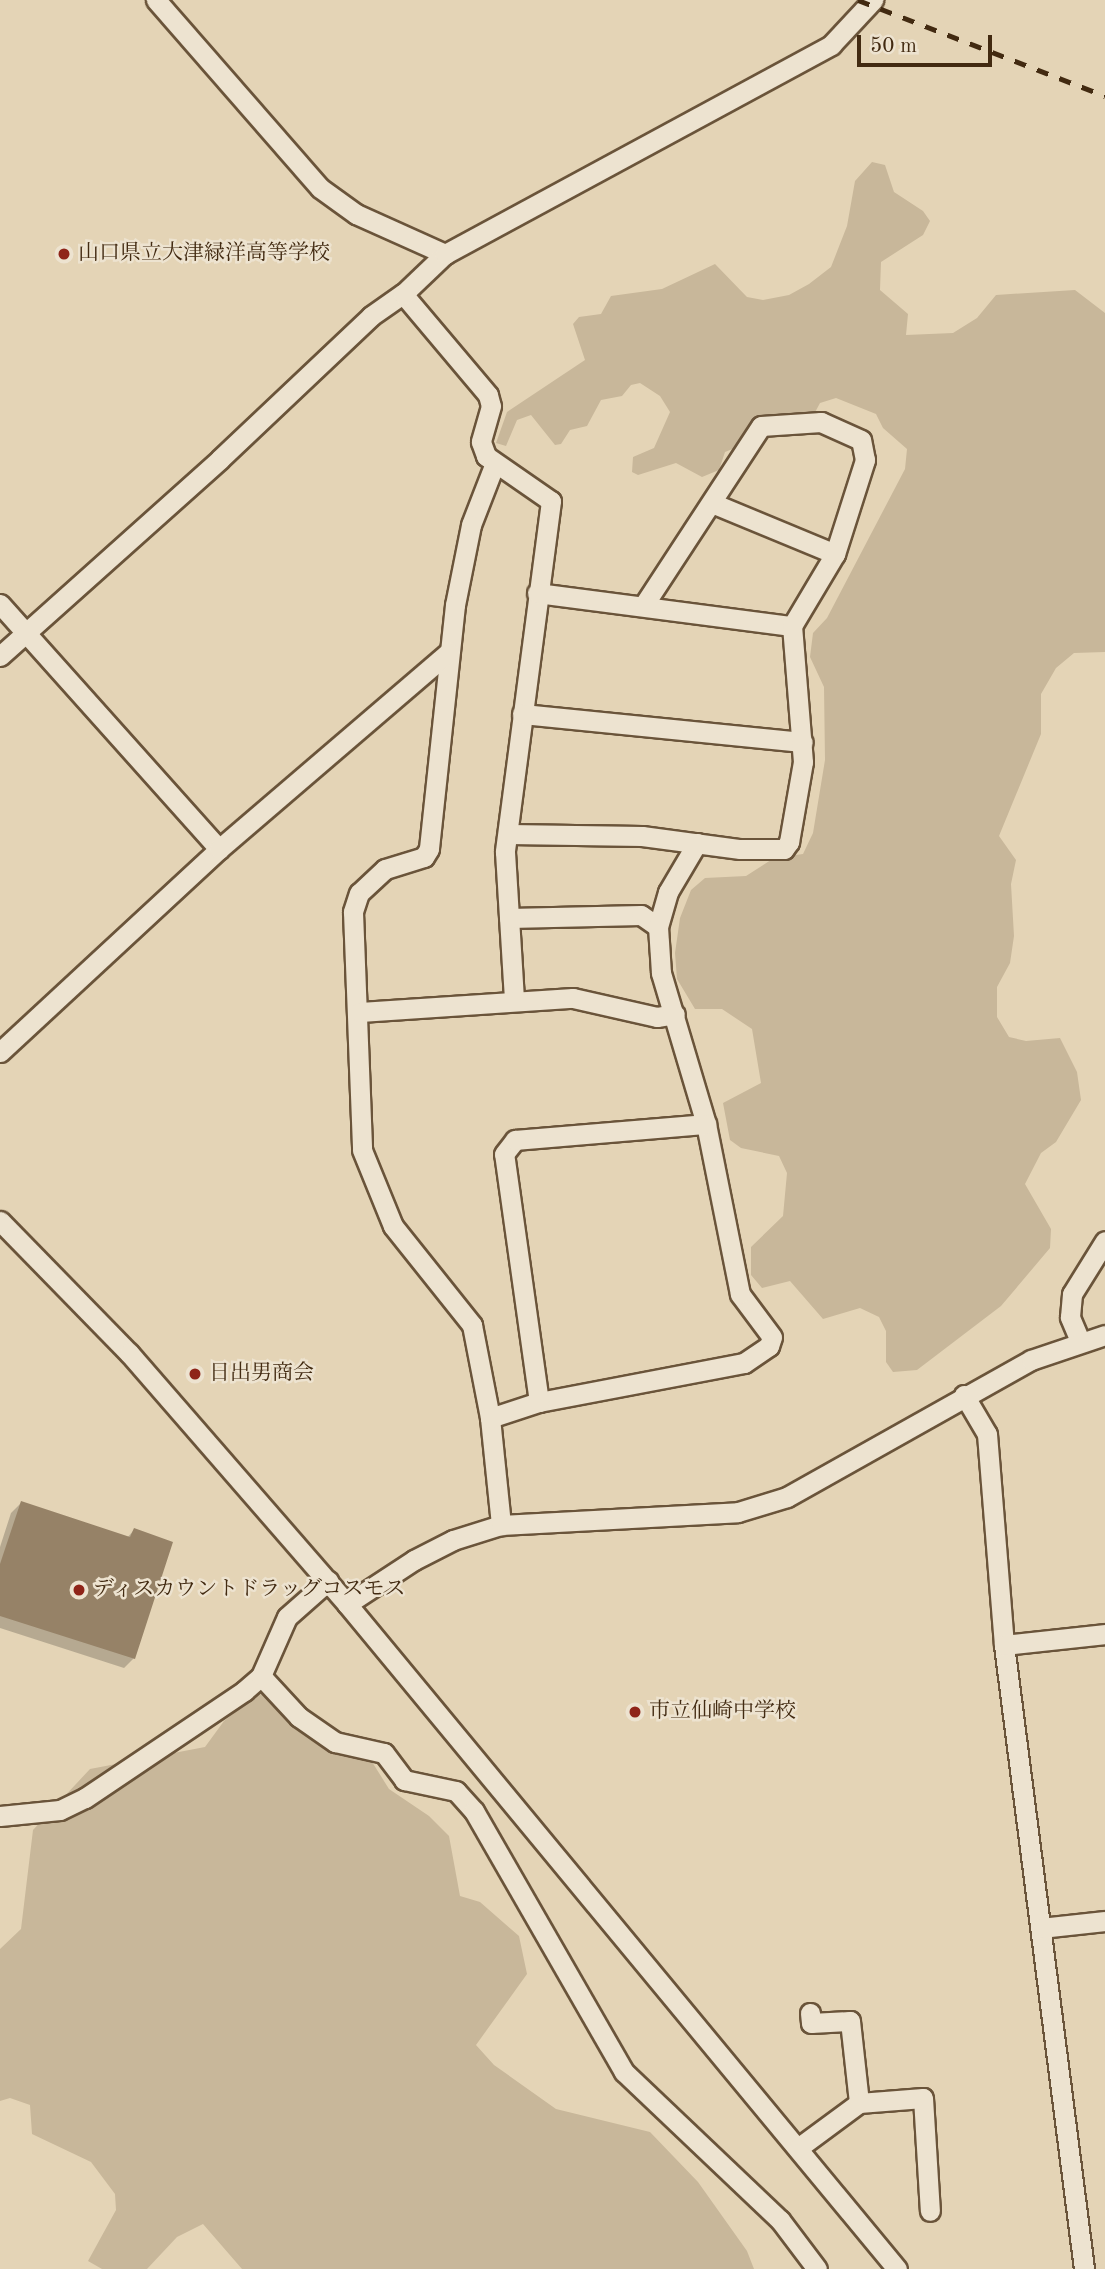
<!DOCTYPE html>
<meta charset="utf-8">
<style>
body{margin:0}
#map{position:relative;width:1105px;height:2269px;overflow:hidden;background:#e4d4b6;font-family:"Old Standard TT","Noto Serif JP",serif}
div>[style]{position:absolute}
.green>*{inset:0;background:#c8b79a}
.shadow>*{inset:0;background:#0003}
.building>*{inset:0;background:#968267}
.roads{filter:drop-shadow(2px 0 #6a543a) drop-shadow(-2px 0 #6a543a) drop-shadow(0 2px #6a543a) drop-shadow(0 -2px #6a543a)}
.minor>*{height:19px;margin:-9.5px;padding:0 9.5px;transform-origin:9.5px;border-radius:9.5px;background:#ede3d0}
.rail>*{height:5px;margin-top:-2.5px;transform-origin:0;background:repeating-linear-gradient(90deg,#422a11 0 12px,transparent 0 24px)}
.dots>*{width:19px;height:19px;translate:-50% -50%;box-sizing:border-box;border:4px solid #ede3d0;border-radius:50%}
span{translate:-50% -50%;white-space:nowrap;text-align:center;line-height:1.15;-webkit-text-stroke:5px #ede3d0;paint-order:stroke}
.poi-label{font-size:21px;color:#422a11}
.left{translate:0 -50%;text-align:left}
.scale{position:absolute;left:857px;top:35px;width:135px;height:32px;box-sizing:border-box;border:4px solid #422a11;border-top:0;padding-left:9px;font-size:21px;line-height:24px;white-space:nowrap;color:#422a11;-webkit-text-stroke:5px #ede3d0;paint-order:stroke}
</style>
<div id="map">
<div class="green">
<div style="clip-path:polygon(872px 162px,885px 165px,894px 192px,923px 211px,930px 221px,923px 235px,881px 262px,880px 290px,908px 314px,906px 335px,953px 333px,977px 318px,996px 295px,1075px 290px,1105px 313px,1105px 652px,1074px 653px,1056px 668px,1041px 694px,1041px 734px,999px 836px,1016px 860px,1011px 884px,1014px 936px,1010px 963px,997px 987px,997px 1017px,1009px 1037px,1026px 1041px,1060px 1038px,1077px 1072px,1081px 1100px,1056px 1142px,1041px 1153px,1025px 1184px,1051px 1229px,1050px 1248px,1001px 1306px,917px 1370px,893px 1372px,886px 1362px,886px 1331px,879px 1317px,860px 1308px,823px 1319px,790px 1281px,762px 1288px,751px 1275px,751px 1247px,783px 1216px,787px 1173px,779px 1156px,741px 1148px,730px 1140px,723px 1103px,761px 1083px,752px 1029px,722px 1009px,695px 1009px,677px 979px,675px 953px,680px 918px,691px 890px,705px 878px,746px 876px,774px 858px,803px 854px,813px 833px,825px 760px,824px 687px,810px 657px,813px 633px,827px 618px,905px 469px,907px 449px,883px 428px,876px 414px,836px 398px,820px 403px,812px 418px,776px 414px,753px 419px,735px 448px,725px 452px,719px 470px,702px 477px,676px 463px,638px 475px,632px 472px,633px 457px,654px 448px,670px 412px,660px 396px,640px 383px,631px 385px,622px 396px,601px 400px,587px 426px,570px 430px,561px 444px,555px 445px,531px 415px,517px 420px,506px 446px,496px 443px,507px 412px,585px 360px,573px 324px,579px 317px,601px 314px,611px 296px,662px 289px,715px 264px,747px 297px,763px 300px,789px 295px,809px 284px,831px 267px,847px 226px,855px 181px)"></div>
<div style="clip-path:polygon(258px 1694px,297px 1700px,369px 1757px,389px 1789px,429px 1816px,449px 1836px,460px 1896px,480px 1902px,519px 1936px,527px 1974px,476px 2045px,494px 2065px,556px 2109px,650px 2132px,698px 2182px,747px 2251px,754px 2269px,242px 2269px,203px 2224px,177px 2237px,147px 2269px,102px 2269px,88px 2261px,116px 2210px,115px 2194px,91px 2162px,32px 2134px,30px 2105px,10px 2098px,0 2101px,0 1949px,21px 1929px,33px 1830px,90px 1769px,205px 1747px,224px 1721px)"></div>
</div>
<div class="shadow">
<div style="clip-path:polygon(21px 1503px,127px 1538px,134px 1530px,134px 1658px,124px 1668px,0 1628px,0 1547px,11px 1513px)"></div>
</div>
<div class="building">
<div style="clip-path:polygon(21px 1501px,130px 1537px,134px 1528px,173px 1542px,135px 1659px,0 1616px,0 1564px)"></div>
</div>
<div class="roads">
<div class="minor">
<div style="left:156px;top:0;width:249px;rotate:48.9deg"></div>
<div style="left:320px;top:188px;width:44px;rotate:35.8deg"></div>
<div style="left:356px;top:214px;width:98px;rotate:24.2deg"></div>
<div style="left:403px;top:294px;width:132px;rotate:49.9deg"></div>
<div style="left:488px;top:395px;width:11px;rotate:75deg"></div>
<div style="left:491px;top:406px;width:37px;rotate:106deg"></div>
<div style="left:481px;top:442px;width:15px;rotate:70deg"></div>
<div style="left:486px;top:456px;width:79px;rotate:34.7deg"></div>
<div style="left:551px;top:501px;width:354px;rotate:97.5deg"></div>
<div style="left:505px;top:852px;width:149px;rotate:86.5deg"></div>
<div style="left:495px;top:463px;width:66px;rotate:111.2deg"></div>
<div style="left:471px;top:525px;width:82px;rotate:101.3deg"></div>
<div style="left:455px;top:605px;width:245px;rotate:96.1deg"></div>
<div style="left:429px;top:849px;width:9px;rotate:122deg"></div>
<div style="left:424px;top:857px;width:41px;rotate:162.9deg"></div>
<div style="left:385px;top:869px;width:35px;rotate:137deg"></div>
<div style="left:359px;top:893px;width:20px;rotate:108deg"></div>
<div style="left:353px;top:912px;width:238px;rotate:87.8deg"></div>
<div style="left:362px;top:1150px;width:82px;rotate:67.8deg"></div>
<div style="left:393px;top:1226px;width:127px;rotate:51.4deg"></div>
<div style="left:472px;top:1325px;width:95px;rotate:79deg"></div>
<div style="left:490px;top:1418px;width:108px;rotate:84.1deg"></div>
<div style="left:712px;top:503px;width:133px;rotate:22.5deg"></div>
<div style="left:537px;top:593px;width:257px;rotate:7.4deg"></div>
<div style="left:0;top:604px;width:329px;rotate:48.2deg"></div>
<div style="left:0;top:656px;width:295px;rotate:-41.8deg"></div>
<div style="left:220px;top:459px;width:208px;rotate:-43.4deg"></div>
<div style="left:371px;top:316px;width:39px;rotate:-35deg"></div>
<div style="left:403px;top:294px;width:58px;rotate:-43.6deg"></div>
<div style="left:445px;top:254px;width:439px;rotate:-28.4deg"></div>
<div style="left:831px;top:45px;width:62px;rotate:-47deg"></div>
<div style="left:522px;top:714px;width:282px;rotate:5.7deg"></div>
<div style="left:509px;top:834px;width:133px;rotate:0.9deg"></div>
<div style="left:642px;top:836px;width:99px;rotate:7.6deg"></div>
<div style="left:740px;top:849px;width:44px"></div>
<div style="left:784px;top:849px;width:9px;rotate:-54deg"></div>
<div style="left:789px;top:842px;width:81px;rotate:-80.1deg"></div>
<div style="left:803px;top:762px;width:136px;rotate:-94.6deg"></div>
<div style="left:792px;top:626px;width:84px;rotate:-59.2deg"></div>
<div style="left:835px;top:554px;width:99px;rotate:-72.3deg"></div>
<div style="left:865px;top:460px;width:20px;rotate:-101deg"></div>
<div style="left:861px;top:440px;width:44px;rotate:-155.8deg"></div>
<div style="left:821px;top:422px;width:60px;rotate:176.2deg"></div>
<div style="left:761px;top:426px;width:214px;rotate:123.2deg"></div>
<div style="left:509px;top:918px;width:132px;rotate:-1.3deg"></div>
<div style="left:641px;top:915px;width:21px;rotate:35deg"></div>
<div style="left:360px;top:1012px;width:213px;rotate:-3.8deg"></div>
<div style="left:573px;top:998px;width:86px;rotate:12.7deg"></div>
<div style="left:657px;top:1017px;width:18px;rotate:-9deg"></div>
<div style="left:0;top:1052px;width:299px;rotate:-42.8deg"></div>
<div style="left:219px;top:849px;width:303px;rotate:-40.6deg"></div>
<div style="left:0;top:1221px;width:185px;rotate:45.7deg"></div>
<div style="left:129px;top:1353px;width:332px;rotate:49deg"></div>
<div style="left:347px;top:1604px;width:863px;rotate:50.41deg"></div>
<div style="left:1080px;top:1341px;width:26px;rotate:-113deg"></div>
<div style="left:1070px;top:1317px;width:23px;rotate:-85deg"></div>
<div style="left:1072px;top:1294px;width:62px;rotate:-58.1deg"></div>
<div style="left:964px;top:1395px;width:45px;rotate:59.5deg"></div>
<div style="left:987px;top:1434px;width:212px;rotate:85.4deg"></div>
<div style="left:1004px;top:1645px;width:629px;rotate:82.69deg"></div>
<div style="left:539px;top:1402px;width:209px;rotate:-10.8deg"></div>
<div style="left:744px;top:1363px;width:30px;rotate:-34deg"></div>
<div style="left:769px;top:1346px;width:9px;rotate:-72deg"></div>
<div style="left:772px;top:1337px;width:54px;rotate:-126.7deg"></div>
<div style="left:740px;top:1294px;width:173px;rotate:-101.3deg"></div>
<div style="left:706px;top:1124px;width:158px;rotate:-106.6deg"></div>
<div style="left:661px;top:973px;width:46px;rotate:-93.7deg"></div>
<div style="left:658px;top:927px;width:36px;rotate:-74deg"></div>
<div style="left:668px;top:892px;width:57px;rotate:-59.4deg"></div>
<div style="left:490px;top:1418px;width:52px;rotate:-18.1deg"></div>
<div style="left:539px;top:1402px;width:250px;rotate:-98deg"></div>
<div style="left:504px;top:1154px;width:18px;rotate:-52deg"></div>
<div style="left:515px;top:1140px;width:192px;rotate:-4.8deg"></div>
<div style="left:347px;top:1604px;width:80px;rotate:-33.3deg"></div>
<div style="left:414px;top:1560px;width:44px;rotate:-27.1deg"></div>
<div style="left:453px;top:1540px;width:50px;rotate:-17.4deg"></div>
<div style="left:501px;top:1525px;width:237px;rotate:-3.1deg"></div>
<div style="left:738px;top:1512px;width:51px;rotate:-17deg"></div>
<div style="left:787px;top:1497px;width:280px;rotate:-29.3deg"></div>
<div style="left:1031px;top:1360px;width:78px;rotate:-18.7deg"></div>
<div style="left:1004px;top:1645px;width:102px;rotate:-6.2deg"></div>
<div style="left:261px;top:1676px;width:56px;rotate:47.2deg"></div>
<div style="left:299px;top:1717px;width:44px;rotate:34.8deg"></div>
<div style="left:335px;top:1742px;width:50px;rotate:12.7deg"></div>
<div style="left:384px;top:1753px;width:34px;rotate:53deg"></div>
<div style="left:404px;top:1780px;width:53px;rotate:11.9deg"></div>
<div style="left:456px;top:1791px;width:27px;rotate:48deg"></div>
<div style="left:474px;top:1811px;width:301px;rotate:60.1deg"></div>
<div style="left:624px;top:2072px;width:215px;rotate:43.5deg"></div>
<div style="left:780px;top:2220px;width:61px;rotate:52.9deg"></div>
<div style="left:0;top:1816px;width:60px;rotate:-5.7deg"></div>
<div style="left:60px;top:1810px;width:28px;rotate:-26deg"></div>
<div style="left:85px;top:1798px;width:192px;rotate:-33.9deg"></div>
<div style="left:244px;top:1691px;width:23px;rotate:-41deg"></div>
<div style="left:261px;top:1676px;width:64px;rotate:-66.2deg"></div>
<div style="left:287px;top:1617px;width:55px;rotate:-41.3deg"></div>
<div style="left:1041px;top:1928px;width:64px;rotate:-6.2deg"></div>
<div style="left:810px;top:2013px;width:10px;rotate:84deg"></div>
<div style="left:811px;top:2023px;width:39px;rotate:-3deg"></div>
<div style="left:850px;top:2021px;width:82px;rotate:83.7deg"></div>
<div style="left:798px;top:2148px;width:76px;rotate:-36.4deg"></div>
<div style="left:859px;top:2103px;width:64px;rotate:-4.5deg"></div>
<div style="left:923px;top:2098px;width:113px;rotate:86.5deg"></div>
</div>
</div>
<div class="rail">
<div style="left:858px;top:0;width:265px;rotate:21.2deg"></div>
</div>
<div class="dots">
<div style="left:64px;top:254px;background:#8f2418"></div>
<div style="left:195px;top:1374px;background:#8f2418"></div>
<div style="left:79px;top:1590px;background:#8f2418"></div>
<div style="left:635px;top:1712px;background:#8f2418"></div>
</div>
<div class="poi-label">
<span class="left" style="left:78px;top:254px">山口県立大津緑洋高等学校</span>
<span class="left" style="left:209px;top:1374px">日出男商会</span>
<span class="left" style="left:93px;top:1590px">ディスカウントドラッグコスモス</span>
<span class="left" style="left:649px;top:1712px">市立仙崎中学校</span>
</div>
<div class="scale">50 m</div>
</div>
